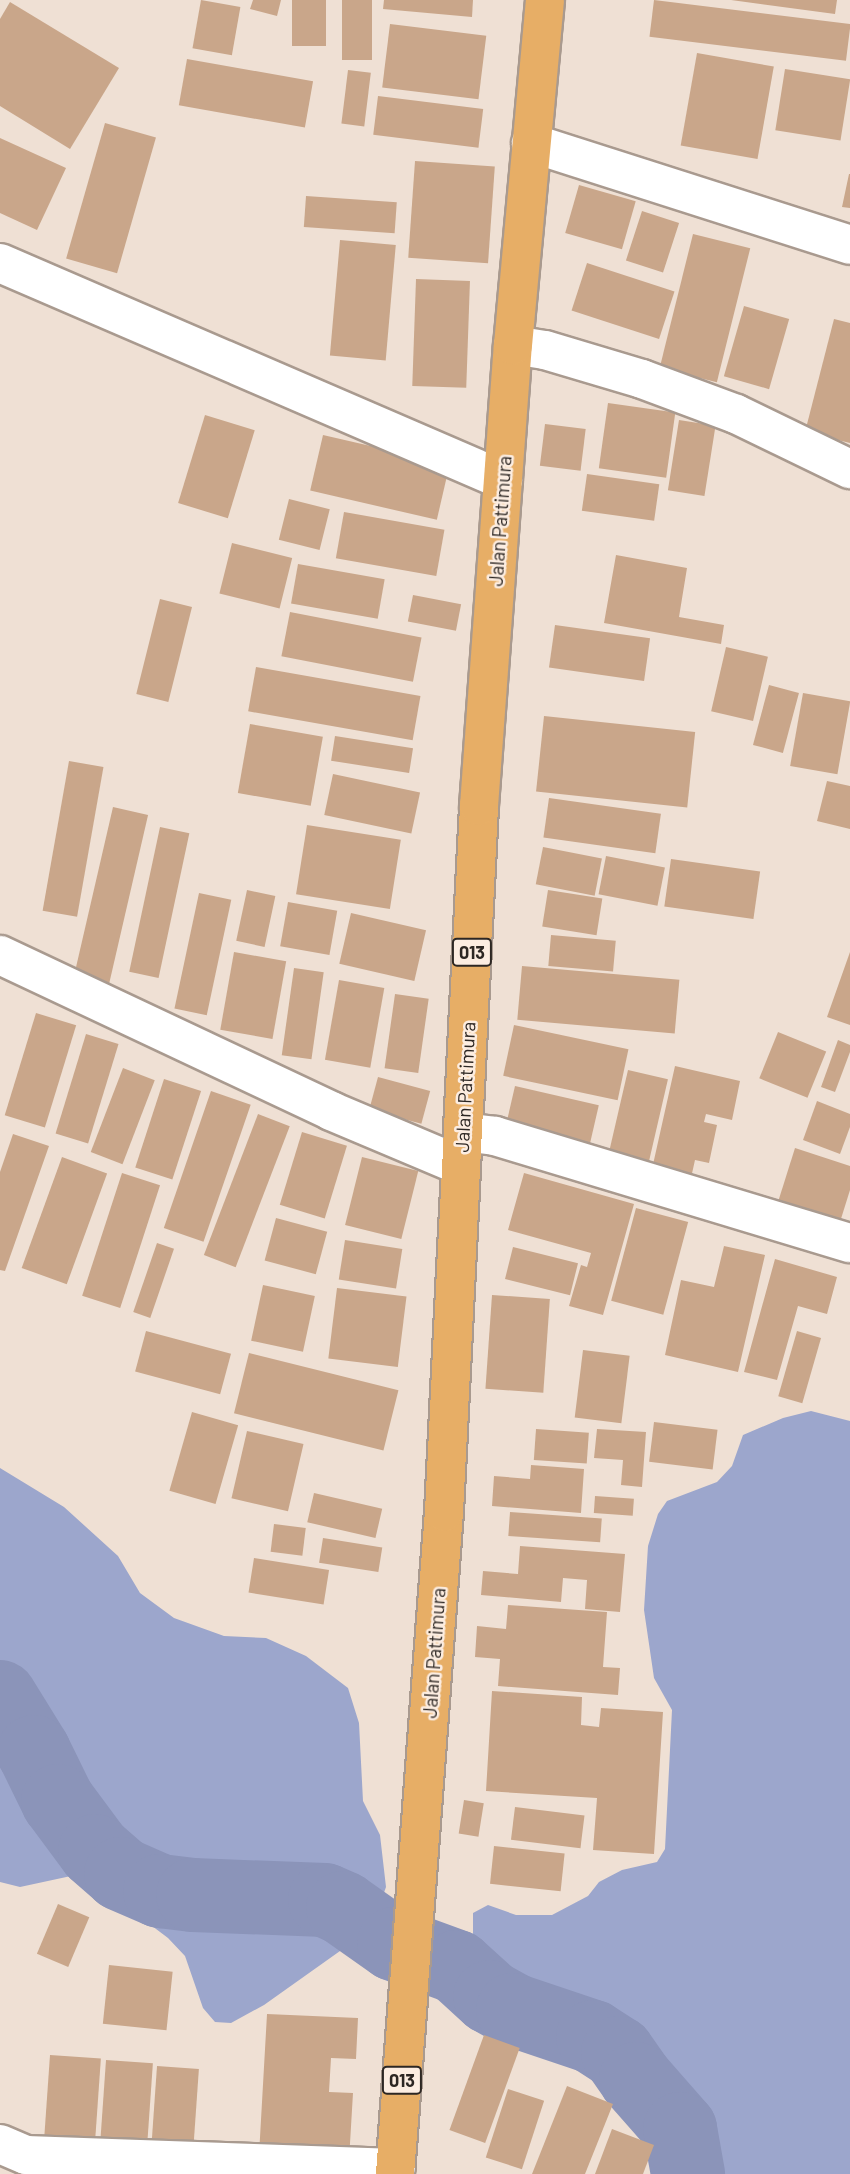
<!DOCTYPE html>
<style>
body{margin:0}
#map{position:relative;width:850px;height:2174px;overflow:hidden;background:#efe0d4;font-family:Barlow,sans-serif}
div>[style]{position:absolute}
.forest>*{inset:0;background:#9ca6cc}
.river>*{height:74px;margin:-37px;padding:0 37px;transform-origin:37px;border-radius:37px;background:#8b94b9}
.building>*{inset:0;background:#c9a68a;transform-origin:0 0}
.roads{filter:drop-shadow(2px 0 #a99a8f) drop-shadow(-2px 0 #a99a8f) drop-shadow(0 2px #a99a8f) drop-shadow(0 -2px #a99a8f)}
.minor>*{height:38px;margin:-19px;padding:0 19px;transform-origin:19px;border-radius:19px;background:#fff}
.major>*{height:38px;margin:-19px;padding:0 19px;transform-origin:19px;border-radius:19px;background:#e7ae66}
span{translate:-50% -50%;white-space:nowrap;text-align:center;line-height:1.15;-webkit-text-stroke:5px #fcede1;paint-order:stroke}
.shield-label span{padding:2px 5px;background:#fcede1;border:2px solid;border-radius:5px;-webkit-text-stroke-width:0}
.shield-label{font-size:18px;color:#2d2723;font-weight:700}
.street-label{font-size:19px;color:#2d2723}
</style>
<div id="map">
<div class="forest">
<div style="clip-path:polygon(811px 1411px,850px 1421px,850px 2174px,676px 2174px,684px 2153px,680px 2129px,636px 2079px,618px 2053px,564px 2025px,513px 2010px,490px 1997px,473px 1980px,473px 1913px,488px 1905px,516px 1915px,552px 1915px,588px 1896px,599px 1882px,622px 1870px,657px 1862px,665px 1849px,672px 1710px,654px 1678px,644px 1610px,648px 1546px,658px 1514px,667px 1501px,717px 1482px,732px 1466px,743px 1435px,783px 1418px)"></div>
<div style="clip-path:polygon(0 1468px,64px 1507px,118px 1556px,140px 1593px,174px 1618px,224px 1636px,266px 1638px,306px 1656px,348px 1688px,359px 1723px,363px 1801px,380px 1835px,386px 1887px,371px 1929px,264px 2005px,231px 2023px,215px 2022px,203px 2008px,185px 1956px,168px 1938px,91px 1880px,71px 1876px,20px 1887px,0 1882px)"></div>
</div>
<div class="river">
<div style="left:0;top:1697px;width:65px;rotate:58.3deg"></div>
<div style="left:34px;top:1752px;width:55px;rotate:63.9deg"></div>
<div style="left:58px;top:1801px;width:62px;rotate:53.5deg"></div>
<div style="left:95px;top:1851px;width:35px;rotate:41deg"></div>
<div style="left:121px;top:1874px;width:43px;rotate:23.6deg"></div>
<div style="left:160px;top:1891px;width:33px;rotate:7deg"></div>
<div style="left:193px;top:1895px;width:132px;rotate:2.2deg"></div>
<div style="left:325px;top:1900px;width:20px;rotate:24deg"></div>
<div style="left:343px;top:1908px;width:62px;rotate:35.2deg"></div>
<div style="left:394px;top:1944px;width:67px;rotate:20.1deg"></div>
<div style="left:457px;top:1967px;width:45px;rotate:42.3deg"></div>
<div style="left:490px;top:1997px;width:26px;rotate:29deg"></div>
<div style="left:513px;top:2010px;width:84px;rotate:18.6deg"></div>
<div style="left:593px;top:2037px;width:30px;rotate:33deg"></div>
<div style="left:618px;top:2053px;width:32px;rotate:55deg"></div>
<div style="left:636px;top:2079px;width:67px;rotate:48.7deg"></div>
<div style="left:680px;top:2129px;width:46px;rotate:79.9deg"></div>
</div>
<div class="building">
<div style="left:201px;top:0;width:40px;height:49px;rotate:10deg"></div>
<div style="clip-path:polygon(253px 0,281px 0,277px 16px,250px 9px)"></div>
<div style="left:292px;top:0;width:34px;height:46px"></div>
<div style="left:342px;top:0;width:30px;height:60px"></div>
<div style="clip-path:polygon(384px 0,473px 0,472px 17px,383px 9px)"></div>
<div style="left:654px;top:0;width:198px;height:37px;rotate:7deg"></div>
<div style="clip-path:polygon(731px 0,837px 0,835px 14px)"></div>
<div style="clip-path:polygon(10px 2px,119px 68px,70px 149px,0 106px,0 19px)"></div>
<div style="left:390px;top:24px;width:97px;height:64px;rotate:7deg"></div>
<div style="left:697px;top:53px;width:78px;height:94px;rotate:10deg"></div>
<div style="left:187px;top:59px;width:128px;height:47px;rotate:10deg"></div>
<div style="left:785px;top:69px;width:66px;height:62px;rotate:9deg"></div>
<div style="left:348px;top:70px;width:23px;height:54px;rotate:7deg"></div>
<div style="left:378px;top:96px;width:106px;height:39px;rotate:7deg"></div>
<div style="left:105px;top:123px;width:53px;height:141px;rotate:16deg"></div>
<div style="clip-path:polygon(0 138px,66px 168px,37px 230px,0 213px)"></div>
<div style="left:415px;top:161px;width:80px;height:97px;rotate:4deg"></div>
<div style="clip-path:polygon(849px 174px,850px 174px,850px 208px,842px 207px)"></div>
<div style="left:579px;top:185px;width:59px;height:50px;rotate:16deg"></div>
<div style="left:306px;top:196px;width:91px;height:31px;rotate:4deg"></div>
<div style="left:642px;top:211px;width:39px;height:52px;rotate:18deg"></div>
<div style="left:693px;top:234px;width:59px;height:138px;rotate:14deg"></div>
<div style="left:340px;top:240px;width:56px;height:116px;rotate:5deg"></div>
<div style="left:587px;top:263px;width:92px;height:50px;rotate:18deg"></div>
<div style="left:416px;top:279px;width:54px;height:107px;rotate:2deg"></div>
<div style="left:744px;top:306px;width:47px;height:73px;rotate:16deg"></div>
<div style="clip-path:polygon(834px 319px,850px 323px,850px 443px,805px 432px)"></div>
<div style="left:608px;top:403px;width:68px;height:66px;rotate:8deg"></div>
<div style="left:205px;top:415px;width:52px;height:92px;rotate:17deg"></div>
<div style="left:679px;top:420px;width:37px;height:71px;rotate:9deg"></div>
<div style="left:545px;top:424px;width:41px;height:42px;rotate:7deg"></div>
<div style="left:323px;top:435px;width:130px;height:57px;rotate:13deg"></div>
<div style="left:587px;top:474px;width:73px;height:37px;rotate:8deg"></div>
<div style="left:289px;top:499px;width:42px;height:42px;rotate:14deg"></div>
<div style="left:344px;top:512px;width:102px;height:47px;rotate:10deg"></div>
<div style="left:232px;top:543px;width:62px;height:52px;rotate:14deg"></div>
<div style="clip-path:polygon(616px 555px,687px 568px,679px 617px,724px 625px,721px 644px,604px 623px)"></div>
<div style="left:298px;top:564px;width:88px;height:40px;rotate:10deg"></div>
<div style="left:413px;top:595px;width:49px;height:27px;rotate:11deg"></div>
<div style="left:160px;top:599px;width:33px;height:98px;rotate:14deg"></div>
<div style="left:290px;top:612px;width:134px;height:45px;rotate:11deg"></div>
<div style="left:555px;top:625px;width:96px;height:43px;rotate:8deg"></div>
<div style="left:726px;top:647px;width:43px;height:66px;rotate:13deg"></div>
<div style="left:256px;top:667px;width:167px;height:45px;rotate:10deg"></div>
<div style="left:769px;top:685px;width:31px;height:62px;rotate:15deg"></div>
<div style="left:803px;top:693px;width:48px;height:74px;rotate:10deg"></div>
<div style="left:544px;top:716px;width:152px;height:76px;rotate:6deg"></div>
<div style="left:250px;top:724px;width:74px;height:70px;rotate:10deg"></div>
<div style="left:335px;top:736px;width:79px;height:25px;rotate:9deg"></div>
<div style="left:69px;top:761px;width:35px;height:152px;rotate:10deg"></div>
<div style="left:333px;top:774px;width:89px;height:42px;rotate:12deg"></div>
<div style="clip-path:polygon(827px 781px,850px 786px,850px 829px,817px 821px)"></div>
<div style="left:549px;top:798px;width:113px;height:40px;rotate:8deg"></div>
<div style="left:113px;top:807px;width:36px;height:176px;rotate:13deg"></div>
<div style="left:307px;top:825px;width:95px;height:70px;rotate:9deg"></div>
<div style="left:160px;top:827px;width:30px;height:148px;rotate:12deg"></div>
<div style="left:543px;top:847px;width:60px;height:38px;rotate:11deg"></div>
<div style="left:606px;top:856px;width:60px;height:39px;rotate:11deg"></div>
<div style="left:671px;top:859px;width:90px;height:48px;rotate:8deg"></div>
<div style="left:247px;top:890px;width:29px;height:52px;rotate:12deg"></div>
<div style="left:548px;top:890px;width:55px;height:37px;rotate:9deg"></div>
<div style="left:199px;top:893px;width:33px;height:118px;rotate:12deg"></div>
<div style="left:288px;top:902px;width:50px;height:45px;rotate:10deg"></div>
<div style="left:351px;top:913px;width:77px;height:52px;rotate:13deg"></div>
<div style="left:551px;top:935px;width:65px;height:31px;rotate:5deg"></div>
<div style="left:234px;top:952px;width:53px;height:79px;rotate:10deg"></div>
<div style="clip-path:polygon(850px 952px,850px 1025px,827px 1017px)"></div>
<div style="left:522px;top:966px;width:158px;height:54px;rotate:5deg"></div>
<div style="left:294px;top:968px;width:30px;height:88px;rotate:8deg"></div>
<div style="left:339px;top:980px;width:46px;height:81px;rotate:10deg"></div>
<div style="left:395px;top:994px;width:34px;height:75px;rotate:8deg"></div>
<div style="left:36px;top:1013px;width:42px;height:107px;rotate:17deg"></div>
<div style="left:514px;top:1025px;width:117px;height:52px;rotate:12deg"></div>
<div style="left:778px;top:1032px;width:52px;height:50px;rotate:22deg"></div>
<div style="left:86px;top:1034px;width:34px;height:104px;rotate:17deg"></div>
<div style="clip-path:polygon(838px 1040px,850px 1045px,850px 1052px,835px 1092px,821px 1087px)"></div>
<div style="clip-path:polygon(675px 1066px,740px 1081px,732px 1120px,706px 1114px,704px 1122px,717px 1125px,709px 1163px,695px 1160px,691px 1178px,652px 1169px)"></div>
<div style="left:123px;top:1068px;width:34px;height:90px;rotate:21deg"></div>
<div style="left:628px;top:1070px;width:41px;height:85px;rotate:13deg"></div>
<div style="left:378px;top:1077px;width:54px;height:34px;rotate:15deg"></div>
<div style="left:164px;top:1079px;width:39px;height:93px;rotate:18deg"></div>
<div style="left:515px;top:1086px;width:86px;height:43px;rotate:13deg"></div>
<div style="left:211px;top:1091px;width:42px;height:145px;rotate:19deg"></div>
<div style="clip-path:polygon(817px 1101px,850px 1114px,850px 1127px,840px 1154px,803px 1140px)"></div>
<div style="left:258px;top:1114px;width:34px;height:151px;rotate:21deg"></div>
<div style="left:302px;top:1132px;width:47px;height:76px;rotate:17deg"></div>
<div style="clip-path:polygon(13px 1134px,49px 1146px,5px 1271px,0 1270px,0 1172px)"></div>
<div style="clip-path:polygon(795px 1148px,850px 1166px,850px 1190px,840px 1222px,778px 1202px)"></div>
<div style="left:62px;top:1157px;width:48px;height:118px;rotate:20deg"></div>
<div style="left:362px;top:1157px;width:58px;height:70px;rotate:14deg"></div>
<div style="left:122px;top:1173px;width:40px;height:129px;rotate:18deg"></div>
<div style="clip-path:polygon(524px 1173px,634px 1204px,603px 1315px,569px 1306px,581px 1265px,587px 1267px,591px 1253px,508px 1230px)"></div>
<div style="left:636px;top:1208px;width:54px;height:96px;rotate:15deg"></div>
<div style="left:276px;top:1218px;width:53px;height:44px;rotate:15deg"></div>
<div style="left:345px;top:1240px;width:58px;height:40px;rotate:9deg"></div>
<div style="left:157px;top:1243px;width:18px;height:73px;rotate:19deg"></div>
<div style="clip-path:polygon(724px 1246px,765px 1255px,738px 1372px,665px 1355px,681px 1280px,714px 1287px)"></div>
<div style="left:513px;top:1247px;width:67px;height:33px;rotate:14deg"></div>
<div style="clip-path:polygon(775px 1259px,837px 1277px,827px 1314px,798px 1306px,777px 1380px,744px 1372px)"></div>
<div style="left:263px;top:1285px;width:53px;height:57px;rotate:12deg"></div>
<div style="left:337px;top:1288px;width:70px;height:71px;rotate:7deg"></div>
<div style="left:492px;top:1295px;width:58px;height:94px;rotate:4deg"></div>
<div style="left:146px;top:1331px;width:88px;height:42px;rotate:15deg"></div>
<div style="left:797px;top:1331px;width:25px;height:68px;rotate:16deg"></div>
<div style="left:583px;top:1350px;width:47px;height:68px;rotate:7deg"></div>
<div style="left:249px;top:1353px;width:154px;height:62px;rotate:14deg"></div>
<div style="left:192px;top:1412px;width:48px;height:82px;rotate:16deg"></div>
<div style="left:654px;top:1422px;width:64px;height:40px;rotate:7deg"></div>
<div style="left:536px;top:1429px;width:53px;height:31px;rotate:4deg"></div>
<div style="clip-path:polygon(597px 1429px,646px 1432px,642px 1487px,621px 1485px,623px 1460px,594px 1458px)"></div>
<div style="left:247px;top:1431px;width:58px;height:69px;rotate:13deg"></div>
<div style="clip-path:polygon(531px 1465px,584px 1469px,581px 1513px,492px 1506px,494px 1476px,530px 1479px)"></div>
<div style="left:314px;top:1493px;width:70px;height:30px;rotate:13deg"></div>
<div style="left:595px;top:1496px;width:39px;height:17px;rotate:4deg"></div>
<div style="left:510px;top:1512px;width:92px;height:24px;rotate:4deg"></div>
<div style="left:274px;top:1524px;width:32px;height:28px;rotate:7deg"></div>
<div style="left:323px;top:1538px;width:60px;height:25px;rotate:9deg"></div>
<div style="clip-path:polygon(520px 1546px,625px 1554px,620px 1612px,585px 1609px,587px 1580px,563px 1578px,561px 1602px,481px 1595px,483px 1571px,518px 1574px)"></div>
<div style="left:254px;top:1558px;width:76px;height:35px;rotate:9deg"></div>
<div style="clip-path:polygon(508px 1605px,607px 1612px,603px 1667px,620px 1668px,618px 1695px,498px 1686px,500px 1659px,475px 1657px,477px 1626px,506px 1629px)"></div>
<div style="clip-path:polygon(492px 1691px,582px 1697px,581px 1725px,599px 1727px,601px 1708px,663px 1712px,654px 1854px,593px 1850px,597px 1798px,486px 1791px)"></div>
<div style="left:464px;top:1800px;width:20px;height:34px;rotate:9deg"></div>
<div style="left:515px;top:1807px;width:70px;height:33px;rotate:7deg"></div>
<div style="left:494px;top:1846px;width:71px;height:38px;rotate:6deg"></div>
<div style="left:58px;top:1904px;width:34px;height:54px;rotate:23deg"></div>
<div style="left:109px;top:1965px;width:64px;height:59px;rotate:6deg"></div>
<div style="clip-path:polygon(267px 2014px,358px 2018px,356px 2059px,331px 2058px,329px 2092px,353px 2093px,349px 2160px,259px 2155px)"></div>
<div style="left:484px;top:2035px;width:38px;height:101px;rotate:20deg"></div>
<div style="left:50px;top:2055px;width:51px;height:85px;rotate:4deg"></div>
<div style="left:106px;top:2060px;width:47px;height:85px;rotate:4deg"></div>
<div style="left:157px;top:2066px;width:42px;height:85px;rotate:4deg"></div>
<div style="clip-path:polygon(567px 2086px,613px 2104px,585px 2174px,532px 2174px)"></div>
<div style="left:508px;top:2089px;width:38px;height:72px;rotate:18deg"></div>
<div style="clip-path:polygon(612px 2129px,654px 2145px,643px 2174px,595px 2174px)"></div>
</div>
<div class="roads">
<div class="minor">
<div style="left:531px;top:143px;width:335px;rotate:17.7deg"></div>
<div style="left:0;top:263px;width:548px;rotate:23.34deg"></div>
<div style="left:513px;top:345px;width:32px;rotate:9deg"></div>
<div style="left:545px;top:350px;width:101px;rotate:16.6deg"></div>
<div style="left:642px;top:379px;width:100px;rotate:20.4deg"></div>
<div style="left:736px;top:414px;width:127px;rotate:25.8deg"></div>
<div style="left:0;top:955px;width:366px;rotate:25.2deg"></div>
<div style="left:331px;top:1111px;width:141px;rotate:22.9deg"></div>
<div style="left:463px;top:1132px;width:32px;rotate:7deg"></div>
<div style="left:495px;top:1136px;width:371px;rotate:16.8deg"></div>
<div style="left:0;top:2144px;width:28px;rotate:23deg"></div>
<div style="left:26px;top:2155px;width:370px;rotate:2deg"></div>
</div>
<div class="major">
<div style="left:395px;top:2174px;width:664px;rotate:-85.77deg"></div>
<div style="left:444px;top:1512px;width:707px;rotate:-87.16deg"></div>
<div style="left:479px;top:806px;width:462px;rotate:-85.8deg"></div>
<div style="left:513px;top:345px;width:346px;rotate:-84.7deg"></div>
</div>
</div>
<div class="shield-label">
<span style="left:472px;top:952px">013</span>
<span style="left:402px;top:2080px">013</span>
</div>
<div class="street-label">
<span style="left:500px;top:521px;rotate:-86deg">Jalan Pattimura</span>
<span style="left:465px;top:1087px;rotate:-87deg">Jalan Pattimura</span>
<span style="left:434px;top:1653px;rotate:-86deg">Jalan Pattimura</span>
</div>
</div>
